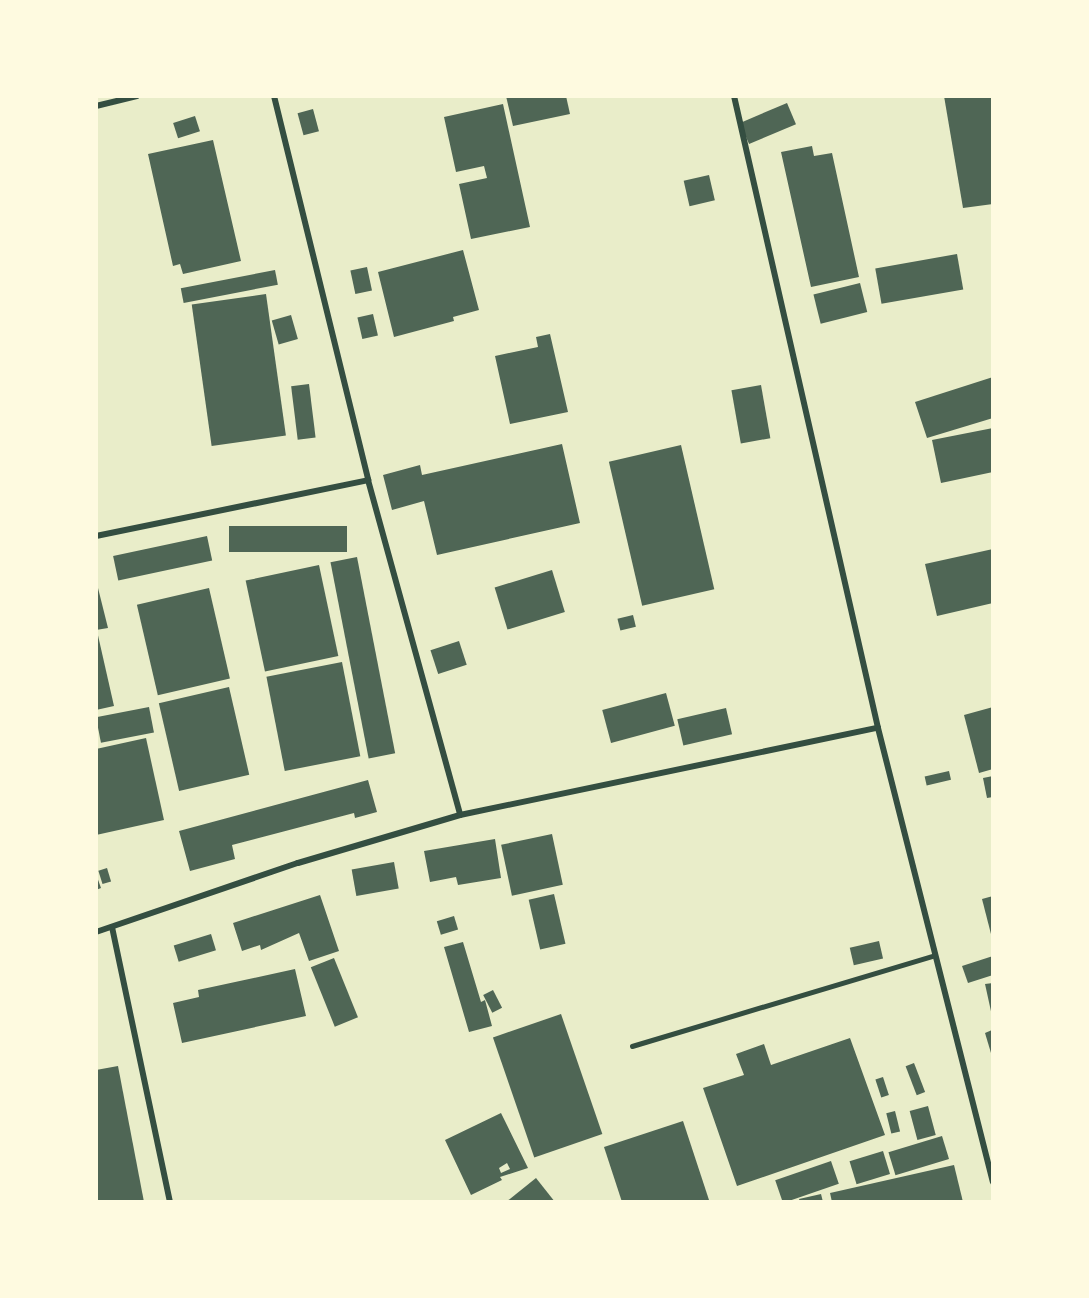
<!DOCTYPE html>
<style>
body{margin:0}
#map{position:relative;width:1089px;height:1298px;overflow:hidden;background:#e9edc9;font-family:Rubik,sans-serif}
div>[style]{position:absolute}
.building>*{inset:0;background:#4f6655;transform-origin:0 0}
.service>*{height:4.5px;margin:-2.25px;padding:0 2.25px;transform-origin:2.25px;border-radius:2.25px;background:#344e41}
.minor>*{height:6px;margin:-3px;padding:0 3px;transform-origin:3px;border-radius:3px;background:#344e41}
span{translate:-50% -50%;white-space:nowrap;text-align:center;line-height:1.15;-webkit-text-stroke:6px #fefae0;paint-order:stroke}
.frame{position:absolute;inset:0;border:98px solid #fefae0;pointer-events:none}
</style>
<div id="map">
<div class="building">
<div style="clip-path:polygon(506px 96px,566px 96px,570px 114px,513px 126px)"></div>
<div style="clip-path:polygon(944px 96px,993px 96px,993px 204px,963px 208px)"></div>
<div style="left:787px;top:103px;width:23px;height:51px;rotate:67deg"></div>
<div style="clip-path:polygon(503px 104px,530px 227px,471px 239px,459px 184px,487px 178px,484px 166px,456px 172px,444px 117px)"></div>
<div style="left:313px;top:109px;width:23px;height:16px;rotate:75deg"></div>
<div style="left:195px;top:116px;width:16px;height:23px;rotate:72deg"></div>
<div style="clip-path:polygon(213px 140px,241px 261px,183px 274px,180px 264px,173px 266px,148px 154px)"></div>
<div style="clip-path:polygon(812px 146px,814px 156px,832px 153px,859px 277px,811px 287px,781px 152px)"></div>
<div style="left:709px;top:175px;width:26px;height:26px;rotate:77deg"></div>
<div style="clip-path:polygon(463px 250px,479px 310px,453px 317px,454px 321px,394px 337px,378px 272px)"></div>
<div style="left:957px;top:254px;width:36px;height:83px;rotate:80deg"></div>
<div style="left:367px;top:267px;width:24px;height:17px;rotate:78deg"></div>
<div style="left:275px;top:270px;width:15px;height:96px;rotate:79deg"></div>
<div style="left:860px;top:283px;width:30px;height:48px;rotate:76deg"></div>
<div style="left:266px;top:294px;width:143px;height:75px;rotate:82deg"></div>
<div style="left:373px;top:314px;width:22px;height:16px;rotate:77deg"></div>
<div style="left:291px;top:315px;width:25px;height:20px;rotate:74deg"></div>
<div style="clip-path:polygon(550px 334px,568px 412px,510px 424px,495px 356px,538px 347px,536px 337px)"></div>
<div style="clip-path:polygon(993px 377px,993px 418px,927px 438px,915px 402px)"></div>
<div style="left:309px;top:384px;width:54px;height:18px;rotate:83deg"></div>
<div style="left:761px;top:385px;width:54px;height:30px;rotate:80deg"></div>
<div style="clip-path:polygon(993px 428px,993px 472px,941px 483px,932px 440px)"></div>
<div style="clip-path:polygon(562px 444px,580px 523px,437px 555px,424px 501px,392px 510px,383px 475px,420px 465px,422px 475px)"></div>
<div style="left:681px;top:445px;width:148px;height:74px;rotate:77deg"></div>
<div style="left:347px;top:526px;width:26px;height:118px;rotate:90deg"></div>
<div style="left:207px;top:536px;width:25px;height:96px;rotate:78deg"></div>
<div style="clip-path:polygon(993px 549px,993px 603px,937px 616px,925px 564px)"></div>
<div style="left:357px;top:557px;width:200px;height:27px;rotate:79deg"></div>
<div style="left:319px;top:565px;width:93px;height:75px;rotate:78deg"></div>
<div style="left:552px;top:570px;width:44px;height:60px;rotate:73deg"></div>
<div style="clip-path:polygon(96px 580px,108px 628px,96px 630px)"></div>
<div style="left:209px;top:588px;width:93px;height:74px;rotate:77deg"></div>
<div style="left:633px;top:615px;width:12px;height:16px;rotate:76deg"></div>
<div style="clip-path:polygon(97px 631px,114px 706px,96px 710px,96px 632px)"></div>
<div style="left:459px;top:641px;width:25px;height:30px;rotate:72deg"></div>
<div style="left:342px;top:662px;width:96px;height:77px;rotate:79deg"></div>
<div style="left:229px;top:687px;width:90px;height:72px;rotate:77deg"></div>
<div style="left:666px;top:693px;width:34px;height:66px;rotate:75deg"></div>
<div style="left:149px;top:707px;width:26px;height:54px;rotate:79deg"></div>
<div style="clip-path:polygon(993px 707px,993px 769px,979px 773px,964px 715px)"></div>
<div style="left:726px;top:708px;width:27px;height:50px;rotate:77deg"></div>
<div style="clip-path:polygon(146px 738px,164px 820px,96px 835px,96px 749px)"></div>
<div style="left:949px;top:771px;width:9px;height:25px;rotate:77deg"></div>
<div style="clip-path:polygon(993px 776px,993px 797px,987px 798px,983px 778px)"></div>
<div style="clip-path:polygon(368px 780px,377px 812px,355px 818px,354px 813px,232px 845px,235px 859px,190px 871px,179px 831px)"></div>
<div style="left:552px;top:834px;width:52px;height:52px;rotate:78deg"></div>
<div style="clip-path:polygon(495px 839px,501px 878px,458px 885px,456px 877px,430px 882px,424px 851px)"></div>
<div style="left:394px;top:862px;width:27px;height:43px;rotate:80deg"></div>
<div style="left:107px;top:868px;width:14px;height:9px;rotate:73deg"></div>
<div style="clip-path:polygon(96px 874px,101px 888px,96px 890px)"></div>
<div style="left:554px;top:894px;width:51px;height:26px;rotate:77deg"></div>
<div style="clip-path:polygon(320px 895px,339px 951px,309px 961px,299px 933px,261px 950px,260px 945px,242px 951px,233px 923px)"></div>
<div style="clip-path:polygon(993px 896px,993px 938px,992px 938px,982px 899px)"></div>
<div style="left:454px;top:916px;width:14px;height:18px;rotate:73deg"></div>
<div style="left:211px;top:934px;width:17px;height:39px;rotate:73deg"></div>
<div style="left:879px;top:941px;width:18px;height:30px;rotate:77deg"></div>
<div style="clip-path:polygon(463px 942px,481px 1002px,485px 1000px,492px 1026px,469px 1032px,444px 947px)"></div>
<div style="clip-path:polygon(993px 956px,993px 975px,968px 983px,962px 966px)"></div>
<div style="left:334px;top:958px;width:64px;height:25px;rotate:68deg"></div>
<div style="clip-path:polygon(295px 969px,306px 1016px,182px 1043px,173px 1003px,199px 997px,198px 990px)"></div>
<div style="clip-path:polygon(993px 983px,993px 1016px,992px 1016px,985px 984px)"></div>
<div style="left:493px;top:990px;width:20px;height:11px;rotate:63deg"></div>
<div style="left:561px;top:1014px;width:127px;height:72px;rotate:71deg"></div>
<div style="clip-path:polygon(992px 1030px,993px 1053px,991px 1053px,985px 1033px)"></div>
<div style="clip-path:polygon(850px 1038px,885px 1135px,737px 1186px,703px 1088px,744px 1075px,736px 1054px,764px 1044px,771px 1065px)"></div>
<div style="left:914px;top:1063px;width:31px;height:9px;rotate:69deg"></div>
<div style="clip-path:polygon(118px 1066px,144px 1202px,96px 1202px,96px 1070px)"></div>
<div style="left:883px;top:1077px;width:19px;height:8px;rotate:72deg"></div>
<div style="left:928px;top:1106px;width:30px;height:19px;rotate:75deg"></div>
<div style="left:895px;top:1111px;width:21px;height:9px;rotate:76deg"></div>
<div style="clip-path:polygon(evenodd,501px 1113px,528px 1168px,500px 1177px,502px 1180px,471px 1195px,445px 1140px,501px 1113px,507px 1163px,510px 1169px,501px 1173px,499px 1168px,507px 1163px)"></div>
<div style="clip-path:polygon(683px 1121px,709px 1200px,622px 1202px,604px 1147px)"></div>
<div style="left:942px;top:1136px;width:24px;height:56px;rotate:73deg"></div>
<div style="left:883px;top:1151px;width:24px;height:35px;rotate:73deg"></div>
<div style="left:831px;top:1161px;width:24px;height:59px;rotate:71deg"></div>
<div style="clip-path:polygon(954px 1165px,963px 1202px,832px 1202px,830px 1193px)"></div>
<div style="clip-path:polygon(536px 1178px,555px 1202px,506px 1202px)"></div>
<div style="clip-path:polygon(821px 1194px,823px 1202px,800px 1202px,799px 1199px)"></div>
</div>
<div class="service">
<div style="left:632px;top:1046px;width:316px;rotate:-16.7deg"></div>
</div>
<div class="minor">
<div style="left:274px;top:96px;width:395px;rotate:76.2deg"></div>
<div style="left:368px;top:480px;width:347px;rotate:74.6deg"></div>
<div style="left:734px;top:96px;width:648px;rotate:77.16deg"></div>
<div style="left:878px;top:728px;width:468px;rotate:75.8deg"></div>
<div style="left:96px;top:106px;width:42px;rotate:-13.7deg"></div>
<div style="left:96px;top:536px;width:278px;rotate:-11.6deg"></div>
<div style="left:112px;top:927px;width:281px;rotate:78.1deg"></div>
<div style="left:96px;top:932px;width:213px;rotate:-18.9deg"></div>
<div style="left:298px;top:863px;width:169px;rotate:-16.5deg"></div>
<div style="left:460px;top:815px;width:427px;rotate:-11.8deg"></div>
</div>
<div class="frame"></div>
</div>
